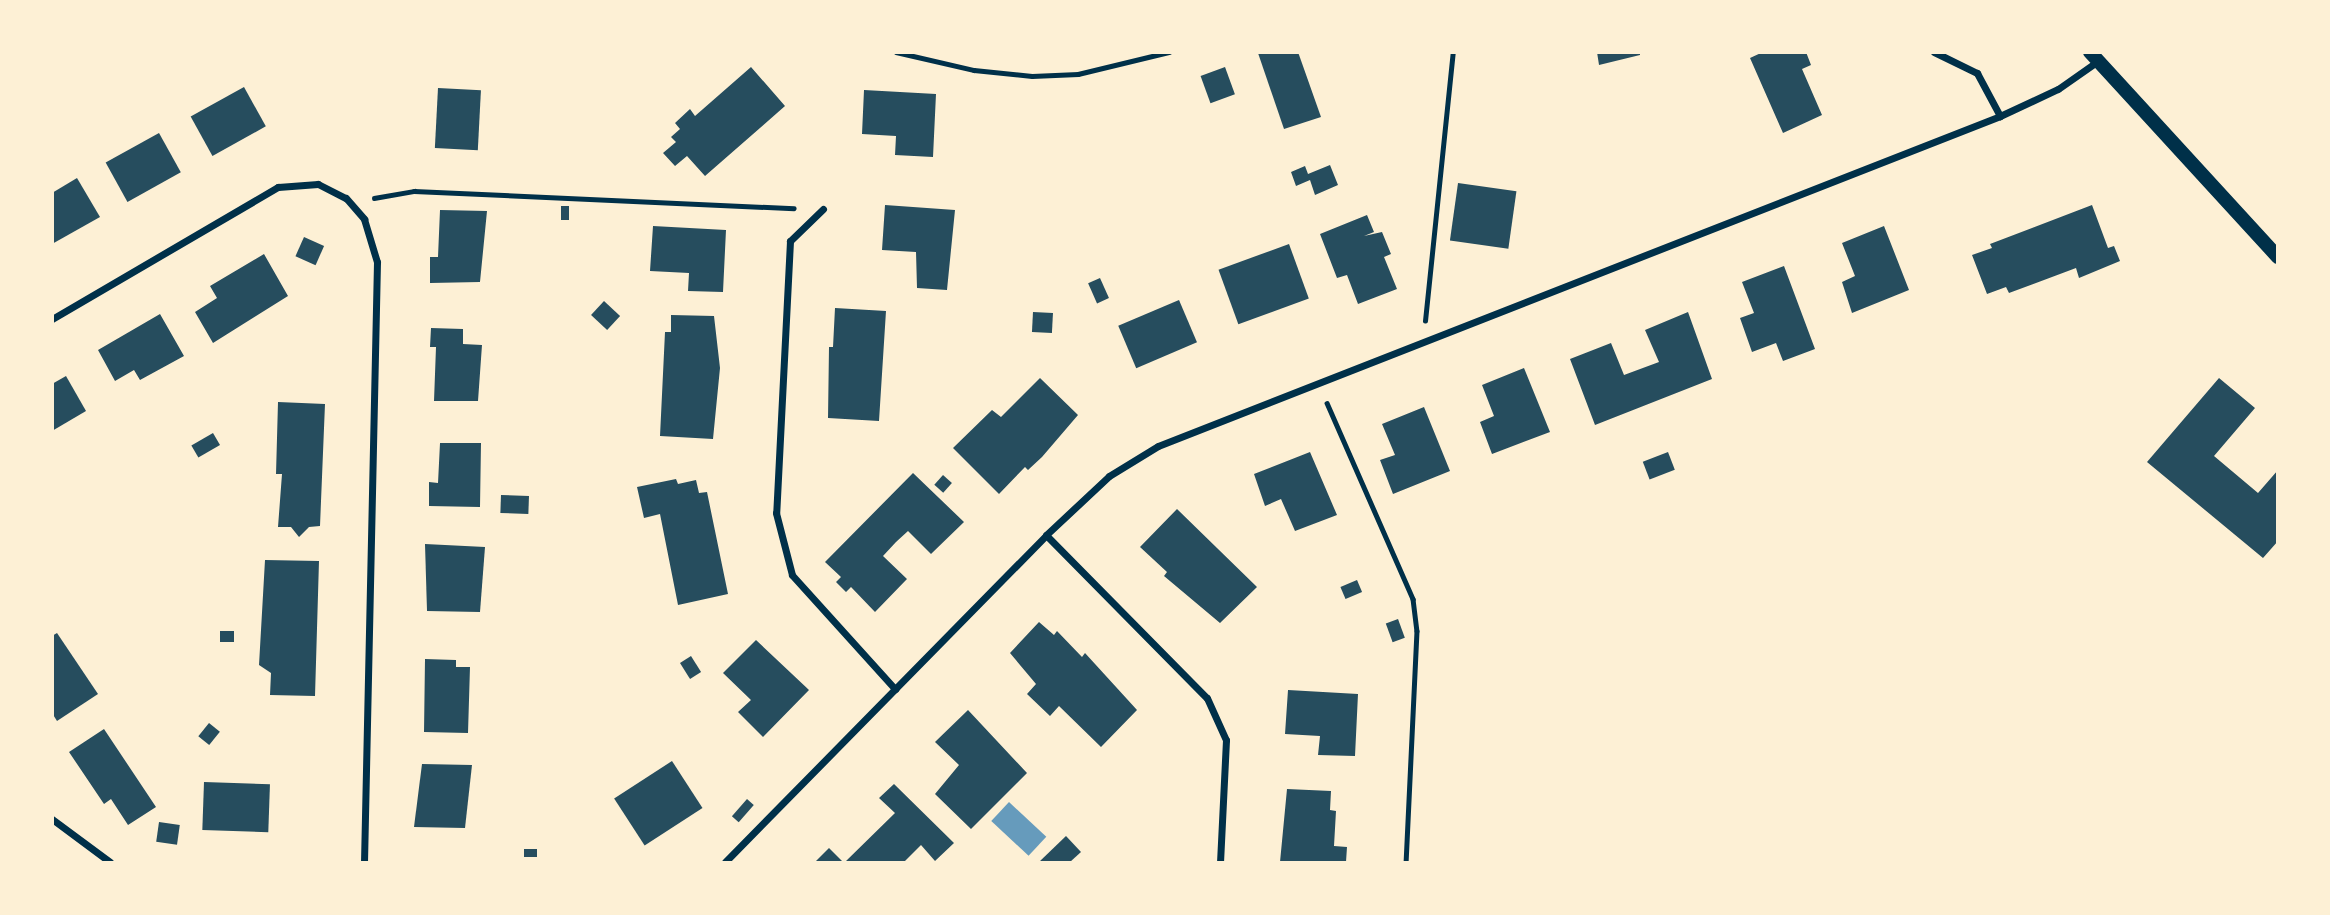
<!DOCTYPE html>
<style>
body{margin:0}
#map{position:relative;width:2330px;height:915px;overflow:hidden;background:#fdf0d5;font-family:Lato,sans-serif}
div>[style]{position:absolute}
.water>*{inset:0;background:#669bbc;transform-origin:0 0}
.building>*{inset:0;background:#264d5e;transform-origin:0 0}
.path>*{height:4.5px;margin:-2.25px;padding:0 2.25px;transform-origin:2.25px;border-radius:2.25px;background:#003049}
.minor>*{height:7px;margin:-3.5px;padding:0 3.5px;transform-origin:3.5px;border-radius:3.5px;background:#003049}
.secondary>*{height:14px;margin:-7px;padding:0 7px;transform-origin:7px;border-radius:7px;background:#003049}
span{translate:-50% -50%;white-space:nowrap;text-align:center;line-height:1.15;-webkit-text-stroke:5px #fdf0d5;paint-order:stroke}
.frame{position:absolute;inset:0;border:54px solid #fdf0d5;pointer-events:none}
</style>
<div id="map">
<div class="water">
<div style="left:1009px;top:802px;width:51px;height:26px;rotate:43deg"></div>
</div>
<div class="building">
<div style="clip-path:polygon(1298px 52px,1321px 117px,1284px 129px,1258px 53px)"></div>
<div style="clip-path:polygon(1597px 52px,1640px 52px,1640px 55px,1599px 65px)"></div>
<div style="clip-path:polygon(1763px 52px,1806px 52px,1811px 65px,1802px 69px,1822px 115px,1783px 133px,1750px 58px)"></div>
<div style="clip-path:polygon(751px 67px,785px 106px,705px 176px,687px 156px,675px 166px,663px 153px,676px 142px,671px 137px,680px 129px,675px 123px,690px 109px,695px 116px)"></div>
<div style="left:1225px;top:67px;width:29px;height:26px;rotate:70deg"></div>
<div style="left:244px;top:87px;width:45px;height:61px;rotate:61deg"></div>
<div style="left:438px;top:88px;width:43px;height:60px;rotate:3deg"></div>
<div style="clip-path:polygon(864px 90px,936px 94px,933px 157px,895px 155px,896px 136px,862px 134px)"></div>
<div style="left:159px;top:133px;width:45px;height:61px;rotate:61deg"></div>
<div style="clip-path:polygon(1330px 165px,1338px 185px,1315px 195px,1310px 180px,1296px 186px,1291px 172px,1305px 166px,1308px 174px)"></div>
<div style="clip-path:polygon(77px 178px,100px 217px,52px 244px,52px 193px)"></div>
<div style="left:1458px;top:183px;width:59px;height:58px;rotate:8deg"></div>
<div style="clip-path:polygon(885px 205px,955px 210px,947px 290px,917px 288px,916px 252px,882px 250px)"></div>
<div style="clip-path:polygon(2092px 205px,2108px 248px,2114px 246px,2120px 261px,2079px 278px,2076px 268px,2009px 293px,2006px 287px,1987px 294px,1972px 255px,1992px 248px,1990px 244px)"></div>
<div style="left:561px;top:206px;width:8px;height:14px"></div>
<div style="clip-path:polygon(440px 210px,487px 211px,480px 282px,430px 283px,430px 257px,438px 257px)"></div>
<div style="clip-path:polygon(1367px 215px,1374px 232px,1364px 236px,1382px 232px,1391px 254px,1384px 257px,1397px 289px,1358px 304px,1347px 275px,1337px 278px,1320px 234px)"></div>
<div style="clip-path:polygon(653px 226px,726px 230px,723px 292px,688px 291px,689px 273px,650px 271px)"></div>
<div style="clip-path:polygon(1884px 226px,1909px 290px,1852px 313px,1842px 282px,1855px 276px,1842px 243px)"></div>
<div style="left:304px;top:237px;width:22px;height:21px;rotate:24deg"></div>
<div style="left:1289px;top:244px;width:58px;height:75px;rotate:70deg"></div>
<div style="clip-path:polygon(264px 254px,288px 296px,213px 343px,195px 312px,217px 298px,210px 286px)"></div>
<div style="clip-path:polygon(1784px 266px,1815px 349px,1783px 361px,1776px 343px,1752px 352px,1740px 318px,1754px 313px,1742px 282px)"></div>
<div style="left:1100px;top:278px;width:22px;height:13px;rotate:66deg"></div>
<div style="left:1179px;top:300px;width:46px;height:66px;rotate:67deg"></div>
<div style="left:604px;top:301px;width:22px;height:19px;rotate:43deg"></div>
<div style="clip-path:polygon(835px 308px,886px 311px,879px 421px,828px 418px,829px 347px,833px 347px)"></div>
<div style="left:1033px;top:312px;width:20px;height:20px;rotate:3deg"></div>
<div style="clip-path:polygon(1688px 312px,1712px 379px,1595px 425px,1570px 359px,1611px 343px,1624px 375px,1659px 362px,1645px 330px)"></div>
<div style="clip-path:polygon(160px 314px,184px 356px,140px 380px,134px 370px,115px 381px,98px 350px)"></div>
<div style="clip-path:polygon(671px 315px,714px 316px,720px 368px,713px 439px,660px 436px,665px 332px,671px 332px)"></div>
<div style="clip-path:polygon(431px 328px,463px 329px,463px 344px,482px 345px,478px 401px,434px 401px,436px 347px,430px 347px)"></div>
<div style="clip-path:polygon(1524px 368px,1550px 432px,1492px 454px,1480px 422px,1494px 416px,1482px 385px)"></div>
<div style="clip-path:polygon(66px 376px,86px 411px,52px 431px,52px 384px)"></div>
<div style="clip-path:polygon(1040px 378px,1078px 415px,1042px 457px,1028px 470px,1025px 467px,999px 494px,953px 448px,992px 410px,1001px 417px)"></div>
<div style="clip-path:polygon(2219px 378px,2255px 408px,2214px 456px,2258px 493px,2278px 470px,2278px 541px,2263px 558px,2147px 462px)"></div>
<div style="clip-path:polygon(278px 402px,325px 404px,320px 526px,309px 527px,299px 537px,291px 527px,278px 527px,282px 474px,276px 474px)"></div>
<div style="clip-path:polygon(1424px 407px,1450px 471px,1393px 494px,1380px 460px,1395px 455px,1382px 424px)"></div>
<div style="left:213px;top:433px;width:14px;height:25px;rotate:60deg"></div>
<div style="clip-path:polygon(440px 443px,481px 443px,480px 507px,429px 506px,429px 482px,438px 483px)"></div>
<div style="clip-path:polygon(1310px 452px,1337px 515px,1295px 531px,1281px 499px,1265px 506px,1254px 474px)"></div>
<div style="left:1668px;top:452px;width:19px;height:27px;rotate:69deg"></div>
<div style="clip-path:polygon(913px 473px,964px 522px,931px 554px,908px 531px,896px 542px,883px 556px,907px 579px,875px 612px,851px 587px,846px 592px,836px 582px,841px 577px,825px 562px)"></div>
<div style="left:943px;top:475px;width:12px;height:13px;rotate:42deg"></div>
<div style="clip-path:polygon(676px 479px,678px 484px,696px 480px,699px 493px,707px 492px,728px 594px,678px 605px,660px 514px,644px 518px,637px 487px)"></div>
<div style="left:501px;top:495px;width:28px;height:18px;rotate:2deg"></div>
<div style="clip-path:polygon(1177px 509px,1257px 587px,1220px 623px,1164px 576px,1167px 572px,1140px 547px)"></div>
<div style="clip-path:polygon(425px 544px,485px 547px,480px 612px,427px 611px)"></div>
<div style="clip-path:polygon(265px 560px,319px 561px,315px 696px,270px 695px,271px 673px,259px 665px)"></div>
<div style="left:1357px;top:580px;width:13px;height:18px;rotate:67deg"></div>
<div style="left:1398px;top:619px;width:20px;height:13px;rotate:70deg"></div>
<div style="clip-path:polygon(1039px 622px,1054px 635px,1057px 631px,1082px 657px,1085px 653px,1137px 710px,1101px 747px,1059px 706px,1050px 716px,1027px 694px,1036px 684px,1010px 653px)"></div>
<div style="left:220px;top:631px;width:14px;height:11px"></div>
<div style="clip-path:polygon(57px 633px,98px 694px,57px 721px,52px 713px,52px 636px)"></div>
<div style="clip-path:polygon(756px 640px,809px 690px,763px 737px,738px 712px,751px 700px,723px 673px)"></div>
<div style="left:691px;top:656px;width:19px;height:13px;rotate:58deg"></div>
<div style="clip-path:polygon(425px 659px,456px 660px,456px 667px,470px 667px,468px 733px,424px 732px)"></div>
<div style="clip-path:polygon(1288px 690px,1358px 694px,1355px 756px,1318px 755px,1320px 736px,1285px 734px)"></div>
<div style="clip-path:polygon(968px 710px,1027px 773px,971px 829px,935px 794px,959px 765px,935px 742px)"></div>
<div style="left:209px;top:723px;width:14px;height:17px;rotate:39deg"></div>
<div style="clip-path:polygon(104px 729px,156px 807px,128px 825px,111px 799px,104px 804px,69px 752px)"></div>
<div style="left:672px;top:761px;width:56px;height:69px;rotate:57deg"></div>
<div style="clip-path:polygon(422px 764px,472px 765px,465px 828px,414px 827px)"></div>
<div style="left:204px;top:782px;width:66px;height:48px;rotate:2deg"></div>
<div style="clip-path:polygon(894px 784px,954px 843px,935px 861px,921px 845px,904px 862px,845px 862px,895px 813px,879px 798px)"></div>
<div style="clip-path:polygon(1287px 789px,1331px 791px,1330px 810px,1336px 811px,1334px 846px,1347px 847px,1346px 862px,1280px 862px)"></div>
<div style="left:747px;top:799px;width:9px;height:23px;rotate:41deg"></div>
<div style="left:159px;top:822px;width:21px;height:20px;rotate:8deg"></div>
<div style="clip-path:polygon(1066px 836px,1081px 852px,1070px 862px,1039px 862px)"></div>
<div style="clip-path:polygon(829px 848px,843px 862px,815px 862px)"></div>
<div style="left:524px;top:849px;width:13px;height:8px"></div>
</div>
<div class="path">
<div style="left:896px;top:52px;width:80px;rotate:13deg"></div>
<div style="left:974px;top:70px;width:58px;rotate:5.9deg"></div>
<div style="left:1032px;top:76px;width:46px;rotate:-2.5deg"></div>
<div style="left:1078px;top:74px;width:94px;rotate:-13.6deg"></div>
<div style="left:374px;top:198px;width:41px;rotate:-9.9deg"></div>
<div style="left:414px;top:191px;width:380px;rotate:2.6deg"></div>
<div style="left:1425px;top:321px;width:270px;rotate:-84.1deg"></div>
<div style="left:1327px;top:403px;width:214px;rotate:66.3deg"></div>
<div style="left:1413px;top:599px;width:32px;rotate:83deg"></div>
<div style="left:1417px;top:631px;width:231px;rotate:92.7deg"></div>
</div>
<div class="minor">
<div style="left:1934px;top:52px;width:48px;rotate:26deg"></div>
<div style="left:1977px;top:73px;width:49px;rotate:61.9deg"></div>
<div style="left:823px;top:209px;width:46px;rotate:135.9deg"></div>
<div style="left:790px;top:241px;width:272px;rotate:92.9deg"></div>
<div style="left:776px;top:513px;width:64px;rotate:75.5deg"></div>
<div style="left:792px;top:575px;width:154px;rotate:47.9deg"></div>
<div style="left:52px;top:319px;width:262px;rotate:-30.3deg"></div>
<div style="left:278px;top:187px;width:40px;rotate:-4.3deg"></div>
<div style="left:318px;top:184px;width:31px;rotate:27deg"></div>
<div style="left:346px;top:198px;width:28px;rotate:49deg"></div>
<div style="left:364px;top:219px;width:45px;rotate:73.2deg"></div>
<div style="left:377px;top:262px;width:600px;rotate:91.24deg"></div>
<div style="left:1046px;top:535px;width:229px;rotate:45.4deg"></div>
<div style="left:1207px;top:698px;width:46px;rotate:65.7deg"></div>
<div style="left:1226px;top:740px;width:122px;rotate:92.8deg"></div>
<div style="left:52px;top:819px;width:72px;rotate:36.6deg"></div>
<div style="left:725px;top:862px;width:458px;rotate:-45.5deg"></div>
<div style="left:1046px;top:535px;width:86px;rotate:-43.1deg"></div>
<div style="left:1109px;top:476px;width:57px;rotate:-31.5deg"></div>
<div style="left:1158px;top:446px;width:904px;rotate:-21.4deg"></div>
<div style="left:2000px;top:116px;width:64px;rotate:-25deg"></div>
<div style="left:2058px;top:89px;width:49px;rotate:-35deg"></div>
</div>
<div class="secondary">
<div style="left:2090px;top:52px;width:278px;rotate:47.5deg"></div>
</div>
<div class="frame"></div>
</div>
